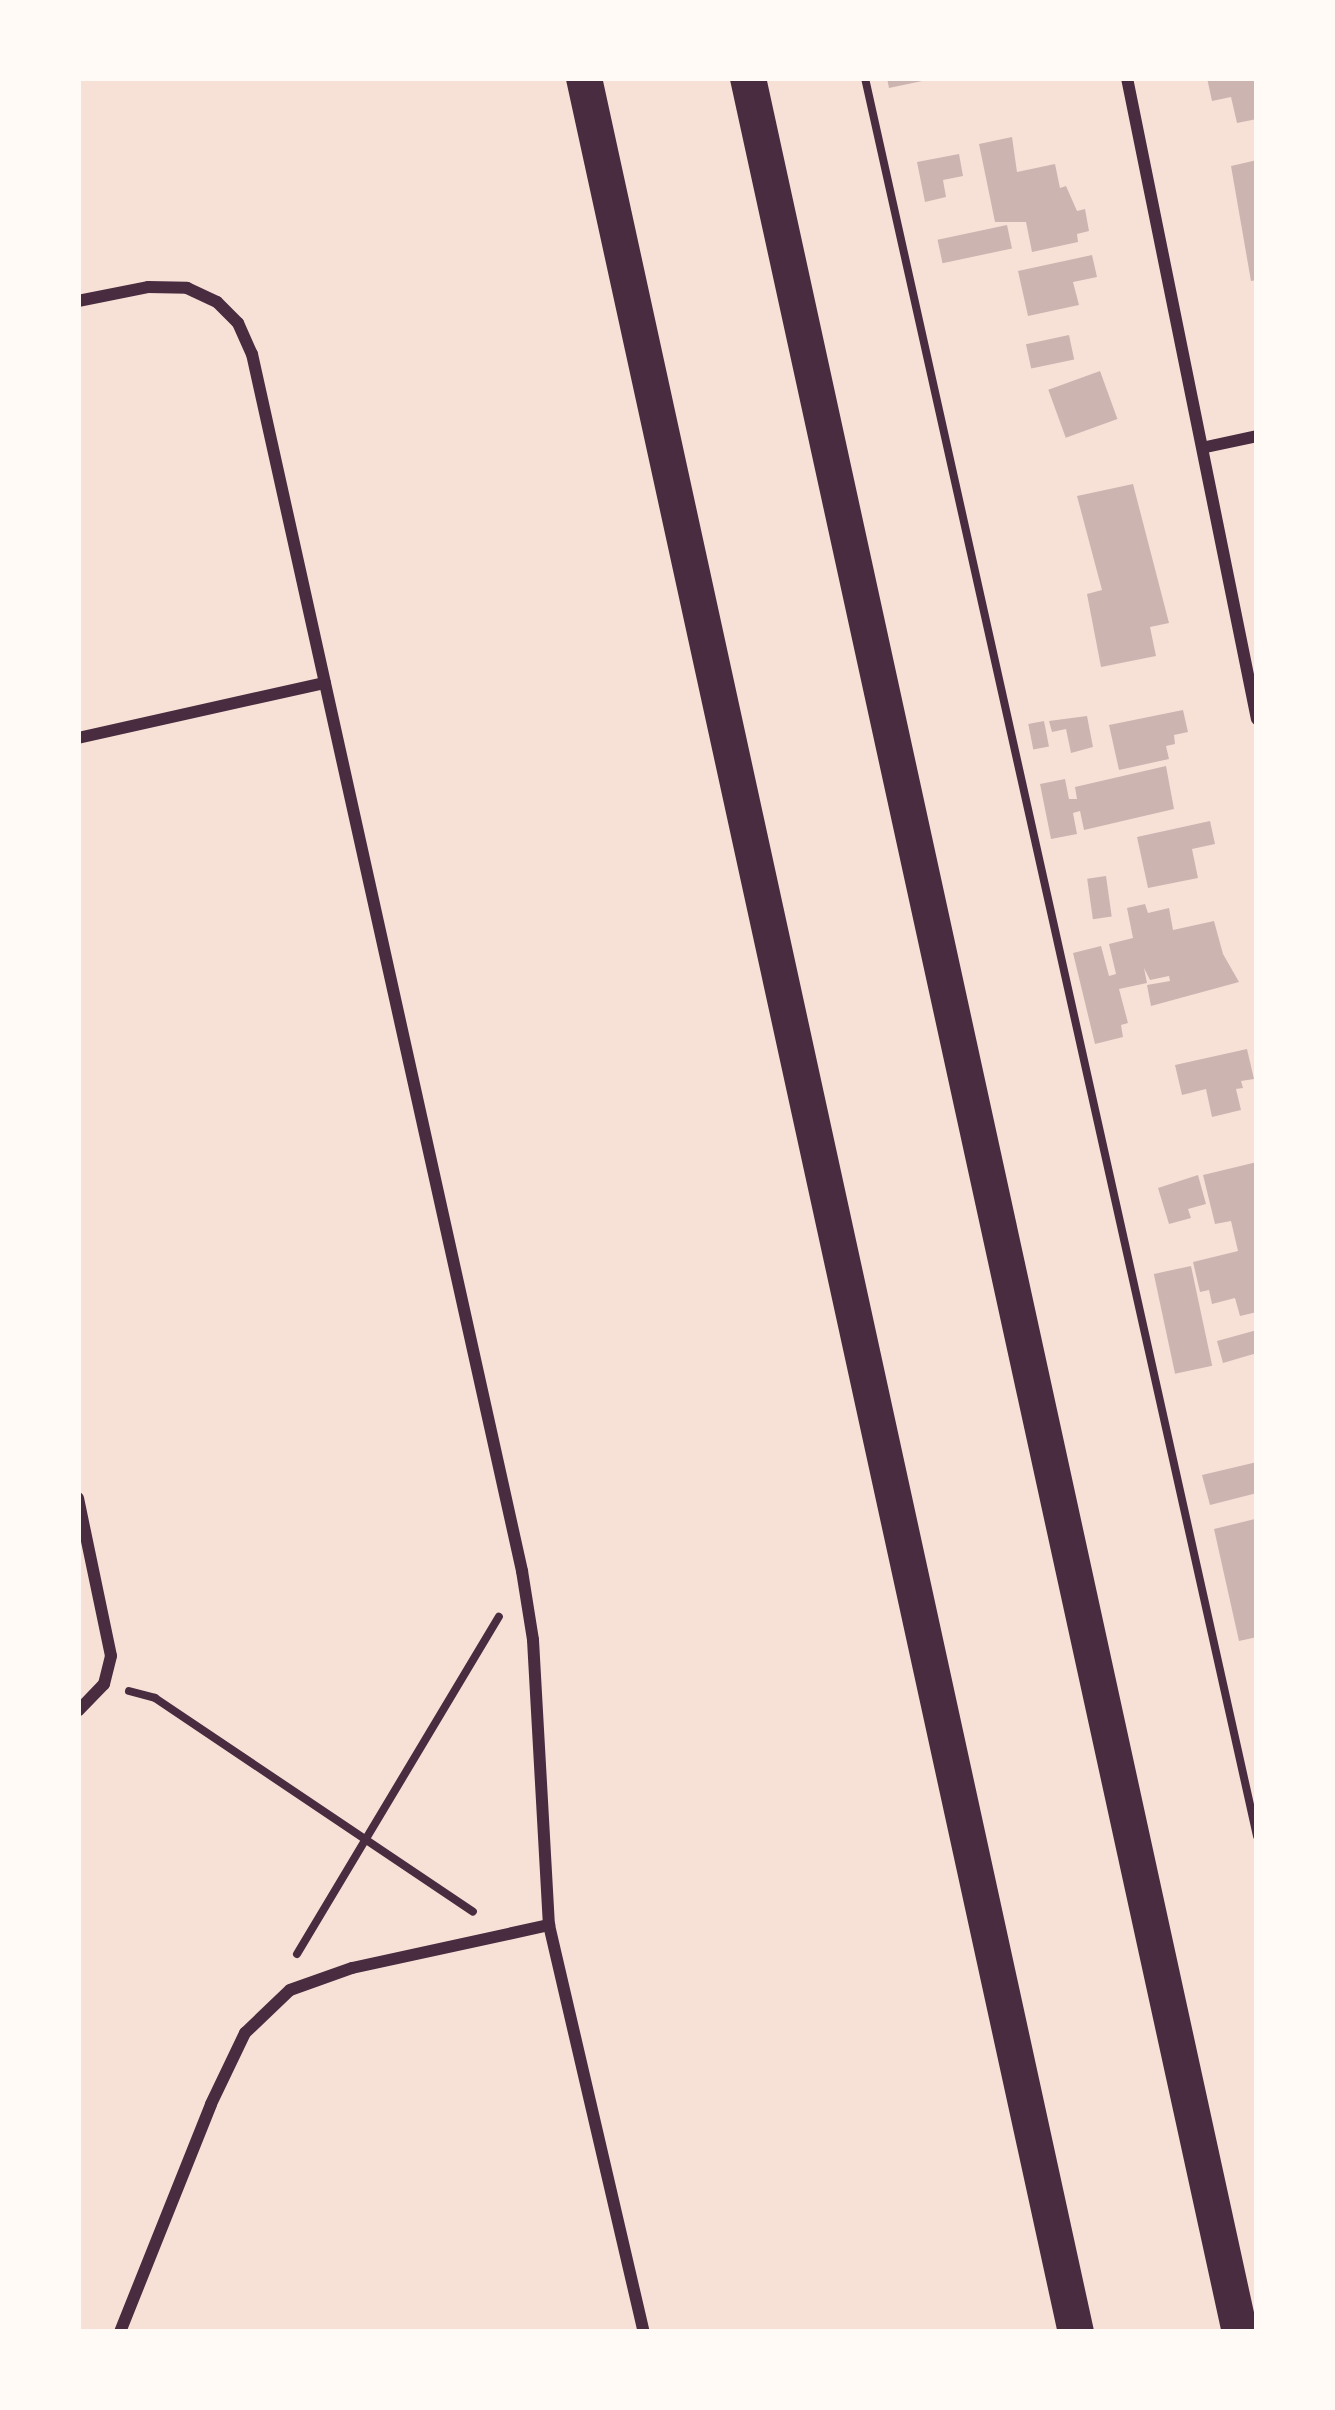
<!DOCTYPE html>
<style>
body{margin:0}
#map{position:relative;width:1335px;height:2410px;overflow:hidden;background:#f7e1d7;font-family:Bitter,serif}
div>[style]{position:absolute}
.building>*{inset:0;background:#ccb4b1;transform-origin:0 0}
.path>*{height:8px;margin:-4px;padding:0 4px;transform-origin:4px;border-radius:4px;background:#4a2c40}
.minor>*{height:12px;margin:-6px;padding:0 6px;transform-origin:6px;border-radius:6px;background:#4a2c40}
.motorway>*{height:36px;margin:-18px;padding:0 18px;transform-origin:18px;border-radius:18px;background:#4a2c40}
span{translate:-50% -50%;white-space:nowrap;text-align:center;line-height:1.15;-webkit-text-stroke:9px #fffaf5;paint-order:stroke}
.frame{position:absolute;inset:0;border:81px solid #fffaf5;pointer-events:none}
</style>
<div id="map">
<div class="building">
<div style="clip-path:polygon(887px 78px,927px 78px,927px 80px,889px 88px)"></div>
<div style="clip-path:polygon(1207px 78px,1257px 78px,1257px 119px,1237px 123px,1231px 97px,1212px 101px)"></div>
<div style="clip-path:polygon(1012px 137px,1017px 172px,1055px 164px,1060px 188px,1066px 186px,1077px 211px,1085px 209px,1089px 231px,1077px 234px,1078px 242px,1032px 252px,1026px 222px,995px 222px,979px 144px)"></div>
<div style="clip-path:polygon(959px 154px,963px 176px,943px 180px,946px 197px,925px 202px,917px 162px)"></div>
<div style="clip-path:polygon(1257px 160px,1257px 280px,1251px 281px,1231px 166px)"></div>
<div style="left:1007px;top:225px;width:24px;height:71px;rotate:78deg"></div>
<div style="clip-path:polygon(1092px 255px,1097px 277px,1073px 282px,1079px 305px,1028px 316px,1018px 271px)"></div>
<div style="left:1069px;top:335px;width:25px;height:44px;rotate:78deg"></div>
<div style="left:1100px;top:371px;width:51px;height:55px;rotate:70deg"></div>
<div style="clip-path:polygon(1133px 484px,1169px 623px,1150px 627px,1156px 656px,1101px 667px,1087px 594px,1102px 590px,1077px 496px)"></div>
<div style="clip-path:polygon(1183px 710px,1188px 732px,1174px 735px,1175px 744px,1166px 746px,1169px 759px,1119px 770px,1109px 725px)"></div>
<div style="clip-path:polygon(1087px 716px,1093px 747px,1071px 753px,1066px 729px,1052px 732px,1049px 721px)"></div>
<div style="left:1044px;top:721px;width:26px;height:16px;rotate:79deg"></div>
<div style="clip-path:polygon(1166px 766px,1174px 809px,1084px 830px,1080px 811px,1073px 813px,1077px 834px,1051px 839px,1040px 784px,1065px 779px,1069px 799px,1077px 799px,1075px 787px)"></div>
<div style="clip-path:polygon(1210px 821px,1215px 844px,1192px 849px,1198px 878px,1148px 888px,1137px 837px)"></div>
<div style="left:1106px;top:876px;width:41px;height:19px;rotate:82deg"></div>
<div style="clip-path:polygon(1145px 904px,1148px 913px,1169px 908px,1173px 930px,1214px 921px,1223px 954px,1239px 982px,1151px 1006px,1147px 985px,1170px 981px,1169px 976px,1150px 980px,1144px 968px,1147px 983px,1119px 989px,1128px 1023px,1121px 1025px,1123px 1037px,1095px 1044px,1073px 953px,1101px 946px,1109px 976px,1116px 974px,1109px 944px,1133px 938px,1127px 908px)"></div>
<div style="clip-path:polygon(1247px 1049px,1254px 1079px,1241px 1081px,1243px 1088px,1236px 1089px,1241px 1110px,1212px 1117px,1206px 1089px,1182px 1095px,1175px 1065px)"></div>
<div style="clip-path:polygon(1257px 1162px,1257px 1312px,1240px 1316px,1235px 1298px,1212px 1304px,1209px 1290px,1200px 1292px,1193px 1262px,1238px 1251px,1231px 1221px,1215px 1224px,1203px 1175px)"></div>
<div style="clip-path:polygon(1198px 1175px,1206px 1204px,1188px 1209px,1191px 1218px,1169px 1224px,1158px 1188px)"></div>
<div style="left:1191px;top:1266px;width:102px;height:38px;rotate:78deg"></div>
<div style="clip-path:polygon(1257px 1330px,1257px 1353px,1223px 1363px,1217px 1341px)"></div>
<div style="clip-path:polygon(1257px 1462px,1257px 1493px,1210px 1505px,1202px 1475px)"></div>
<div style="clip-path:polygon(1255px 1519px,1257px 1637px,1239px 1641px,1214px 1529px)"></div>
</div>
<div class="path">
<div style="left:865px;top:78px;width:1801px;rotate:77.43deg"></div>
<div style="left:129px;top:1691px;width:27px;rotate:15deg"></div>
<div style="left:155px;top:1698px;width:383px;rotate:33.9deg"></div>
<div style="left:297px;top:1954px;width:393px;rotate:-59.1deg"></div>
</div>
<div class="minor">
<div style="left:1127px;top:78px;width:654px;rotate:78.54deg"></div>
<div style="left:78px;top:301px;width:71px;rotate:-11.3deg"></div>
<div style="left:148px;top:287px;width:39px;rotate:1deg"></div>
<div style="left:187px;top:288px;width:33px;rotate:25deg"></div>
<div style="left:217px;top:302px;width:30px;rotate:45deg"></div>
<div style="left:238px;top:323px;width:34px;rotate:66deg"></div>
<div style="left:252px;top:354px;width:1247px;rotate:77.49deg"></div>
<div style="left:522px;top:1571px;width:70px;rotate:80.9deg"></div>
<div style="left:533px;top:1640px;width:285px;rotate:86.8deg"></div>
<div style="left:549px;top:1925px;width:418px;rotate:76.9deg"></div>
<div style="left:1206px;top:447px;width:52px;rotate:-12.2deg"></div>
<div style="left:78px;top:738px;width:253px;rotate:-12.6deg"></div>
<div style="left:78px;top:1498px;width:161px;rotate:78.2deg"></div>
<div style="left:111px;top:1656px;width:29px;rotate:104deg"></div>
<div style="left:104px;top:1684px;width:37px;rotate:134deg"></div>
<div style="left:120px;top:2332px;width:245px;rotate:-68.2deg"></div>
<div style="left:211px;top:2104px;width:79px;rotate:-64.4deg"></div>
<div style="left:245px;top:2033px;width:62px;rotate:-43.7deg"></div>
<div style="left:290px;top:1990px;width:66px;rotate:-19.5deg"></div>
<div style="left:352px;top:1968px;width:202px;rotate:-12.3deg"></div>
</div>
<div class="motorway">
<div style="left:584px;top:78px;width:2307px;rotate:77.69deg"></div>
<div style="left:748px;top:78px;width:2307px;rotate:77.69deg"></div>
</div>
<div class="frame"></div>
</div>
